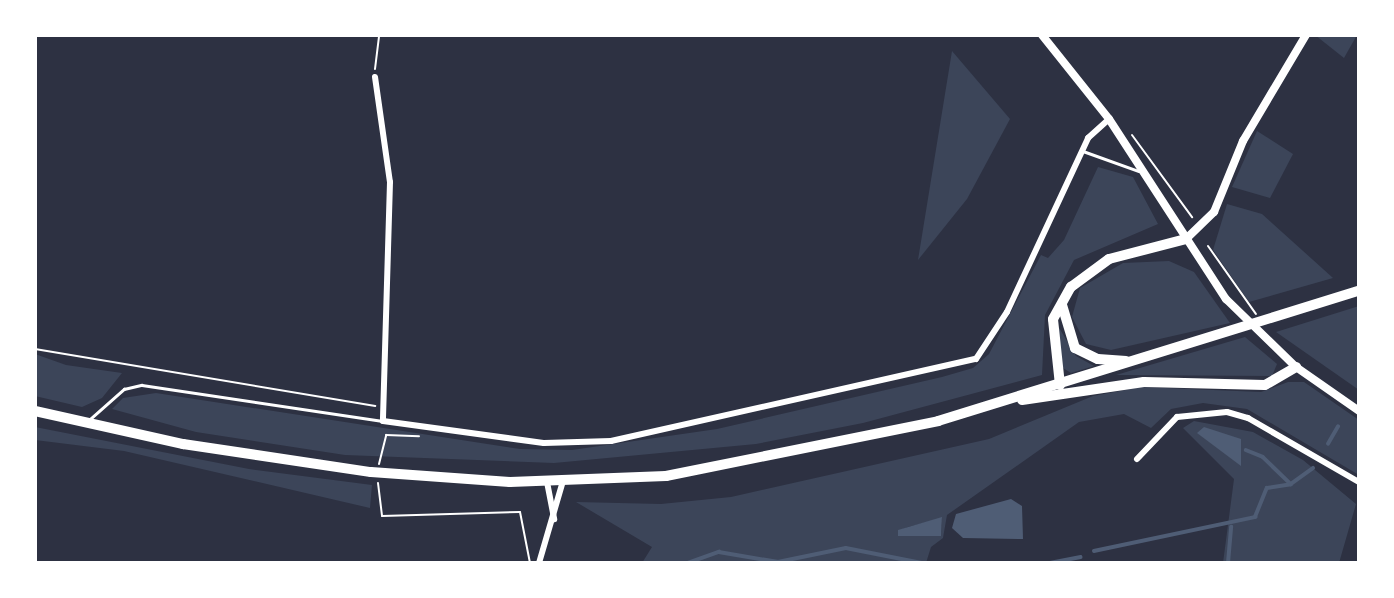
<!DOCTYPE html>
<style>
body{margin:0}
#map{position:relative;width:1394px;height:598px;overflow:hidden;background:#2d3142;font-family:Arial,sans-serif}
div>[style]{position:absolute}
.green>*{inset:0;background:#3c4559}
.water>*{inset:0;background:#4f5d75}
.stream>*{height:3.5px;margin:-1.75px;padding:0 1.75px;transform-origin:1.75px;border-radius:1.75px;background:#4f5d75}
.path>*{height:2px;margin:-1px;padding:0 1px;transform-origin:1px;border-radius:1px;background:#fff}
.service>*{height:2.5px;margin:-1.25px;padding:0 1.25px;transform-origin:1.25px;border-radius:1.25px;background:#fff}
.minor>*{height:6px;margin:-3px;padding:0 3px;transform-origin:3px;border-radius:3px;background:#fff}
.tertiary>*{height:8px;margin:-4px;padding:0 4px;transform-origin:4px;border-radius:4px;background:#fff}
.primary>*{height:10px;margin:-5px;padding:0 5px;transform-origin:5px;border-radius:5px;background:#fff}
span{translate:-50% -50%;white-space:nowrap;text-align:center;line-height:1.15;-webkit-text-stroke:5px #fff;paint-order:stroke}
.frame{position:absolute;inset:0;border:37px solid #fff;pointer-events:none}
</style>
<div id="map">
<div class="green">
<div style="clip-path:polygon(1315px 35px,1357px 35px,1344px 58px)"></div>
<div style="clip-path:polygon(952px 51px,1010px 119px,967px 199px,918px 260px)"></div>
<div style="clip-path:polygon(1257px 131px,1293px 154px,1270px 198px,1232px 187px)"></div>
<div style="clip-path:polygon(1098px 167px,1133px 177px,1158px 224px,1074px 260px,1045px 315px,1042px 375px,863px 423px,756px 444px,554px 463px,345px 455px,196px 432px,112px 409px,123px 398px,156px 393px,520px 449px,572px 450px,717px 429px,942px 377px,973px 368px,989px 354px,1041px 255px,1048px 258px,1064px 240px)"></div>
<div style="clip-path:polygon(1227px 204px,1262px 214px,1333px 278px,1249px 302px,1213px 250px)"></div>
<div style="clip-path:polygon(1169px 261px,1194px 272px,1230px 323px,1111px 350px,1086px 344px,1072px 317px,1080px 288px,1123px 263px)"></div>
<div style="clip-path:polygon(1359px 306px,1359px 390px,1276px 332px)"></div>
<div style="clip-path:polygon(1058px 326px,1076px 356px,1094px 366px,1071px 373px,1063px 368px)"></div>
<div style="clip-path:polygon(1245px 337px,1277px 364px,1272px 376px,1116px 375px)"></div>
<div style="clip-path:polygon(35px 354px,66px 365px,122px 373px,102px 398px,82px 407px,35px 396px)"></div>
<div style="clip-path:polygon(evenodd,1288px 382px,1304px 382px,1359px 420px,1359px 475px,1247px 409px,1203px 403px,1171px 409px,1151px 428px,1124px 414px,1079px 422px,947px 515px,943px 538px,931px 547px,926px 563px,642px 563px,652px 547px,576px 502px,661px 504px,731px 497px,989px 439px,1093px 396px,1141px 387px,1261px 392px,1288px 382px,942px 518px,941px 536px,898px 531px,908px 527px,942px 518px)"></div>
<div style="clip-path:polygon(1194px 421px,1253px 432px,1303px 460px,1356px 504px,1339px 563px,1223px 563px,1234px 479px,1183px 428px)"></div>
<div style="clip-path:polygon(35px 427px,249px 469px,372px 485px,370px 508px,124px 451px,35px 440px)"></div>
</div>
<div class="water">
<div style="clip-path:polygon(1204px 427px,1241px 439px,1241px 466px,1197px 433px)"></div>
<div style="clip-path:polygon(1011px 499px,1022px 506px,1023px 539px,963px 538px,952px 528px,956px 514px)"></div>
<div style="clip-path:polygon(942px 517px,941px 536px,898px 536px,898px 530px)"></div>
</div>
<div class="stream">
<div style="left:1328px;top:444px;width:20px;rotate:-60deg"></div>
<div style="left:1246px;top:450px;width:18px;rotate:22deg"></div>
<div style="left:1263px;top:457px;width:39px;rotate:44deg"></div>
<div style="left:1094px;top:551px;width:165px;rotate:-11.9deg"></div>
<div style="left:1255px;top:517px;width:31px;rotate:-68deg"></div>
<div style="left:1267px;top:488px;width:24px;rotate:-9deg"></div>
<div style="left:1291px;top:484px;width:27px;rotate:-36deg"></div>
<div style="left:688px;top:563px;width:33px;rotate:-20deg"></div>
<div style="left:719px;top:552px;width:60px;rotate:9.6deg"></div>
<div style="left:778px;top:562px;width:69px;rotate:-11.6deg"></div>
<div style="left:846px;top:548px;width:77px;rotate:11.2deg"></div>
<div style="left:1050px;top:563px;width:31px;rotate:-11deg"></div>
<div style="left:1228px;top:563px;width:36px;rotate:-85deg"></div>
</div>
<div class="path">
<div style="left:375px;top:69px;width:34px;rotate:-83deg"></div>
<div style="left:1132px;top:135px;width:102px;rotate:53.8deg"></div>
<div style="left:1208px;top:246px;width:83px;rotate:54.8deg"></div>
<div style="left:35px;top:349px;width:345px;rotate:9.5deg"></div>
<div style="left:379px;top:464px;width:30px;rotate:-76deg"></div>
<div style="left:386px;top:435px;width:33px;rotate:2deg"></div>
<div style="left:378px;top:483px;width:33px;rotate:83deg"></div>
<div style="left:382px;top:516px;width:138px;rotate:-1.7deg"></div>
<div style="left:520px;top:512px;width:52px;rotate:78.9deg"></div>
</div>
<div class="service">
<div style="left:1083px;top:151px;width:59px;rotate:19.7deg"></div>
<div style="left:89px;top:420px;width:47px;rotate:-41.5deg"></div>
<div style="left:124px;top:389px;width:18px;rotate:-13deg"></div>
<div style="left:142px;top:385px;width:243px;rotate:8.5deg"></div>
</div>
<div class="minor">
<div style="left:375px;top:77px;width:106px;rotate:81.9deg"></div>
<div style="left:390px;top:182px;width:239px;rotate:91.7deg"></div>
<div style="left:383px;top:421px;width:162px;rotate:7.8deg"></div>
<div style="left:544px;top:443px;width:67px;rotate:-1.7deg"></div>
<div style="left:611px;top:441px;width:374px;rotate:-12.7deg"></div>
<div style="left:976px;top:359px;width:56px;rotate:-56.6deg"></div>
<div style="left:1007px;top:312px;width:192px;rotate:-65deg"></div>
<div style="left:1088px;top:138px;width:28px;rotate:-42deg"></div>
<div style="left:1137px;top:459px;width:58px;rotate:-46.4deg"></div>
<div style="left:1177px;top:417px;width:50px;rotate:-5.7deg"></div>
<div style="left:1227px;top:412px;width:22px;rotate:16deg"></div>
<div style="left:1248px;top:418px;width:128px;rotate:30deg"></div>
<div style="left:547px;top:482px;width:38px;rotate:79deg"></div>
<div style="left:539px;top:563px;width:85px;rotate:-73.7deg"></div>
</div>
<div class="tertiary">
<div style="left:1042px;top:35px;width:107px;rotate:51.4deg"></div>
<div style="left:1109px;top:119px;width:215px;rotate:57deg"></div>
<div style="left:1226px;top:299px;width:98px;rotate:44.2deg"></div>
<div style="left:1296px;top:367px;width:77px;rotate:34.9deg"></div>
<div style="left:1186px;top:239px;width:39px;rotate:-44deg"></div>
<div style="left:1214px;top:212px;width:77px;rotate:-67.8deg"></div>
<div style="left:1243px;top:141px;width:123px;rotate:-59.3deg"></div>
</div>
<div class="primary">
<div style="left:1062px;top:305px;width:45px;rotate:73.2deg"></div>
<div style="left:1075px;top:348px;width:25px;rotate:26deg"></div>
<div style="left:1098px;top:359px;width:28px;rotate:4deg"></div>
<div style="left:1060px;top:385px;width:66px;rotate:-96.1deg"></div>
<div style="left:1053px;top:319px;width:37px;rotate:-61deg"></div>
<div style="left:1071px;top:287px;width:47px;rotate:-36.4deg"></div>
<div style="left:1109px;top:259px;width:80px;rotate:-14.6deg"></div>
<div style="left:1022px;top:400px;width:123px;rotate:-8.4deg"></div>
<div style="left:1144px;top:382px;width:121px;rotate:1.4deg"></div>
<div style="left:1265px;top:385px;width:36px;rotate:-30deg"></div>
<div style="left:35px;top:411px;width:152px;rotate:12.6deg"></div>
<div style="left:183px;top:444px;width:190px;rotate:8.5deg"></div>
<div style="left:371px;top:472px;width:139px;rotate:4.1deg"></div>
<div style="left:510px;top:482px;width:156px;rotate:-2.2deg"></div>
<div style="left:666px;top:476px;width:278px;rotate:-11.4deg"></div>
<div style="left:938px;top:421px;width:441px;rotate:-17.2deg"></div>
</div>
<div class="frame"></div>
</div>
